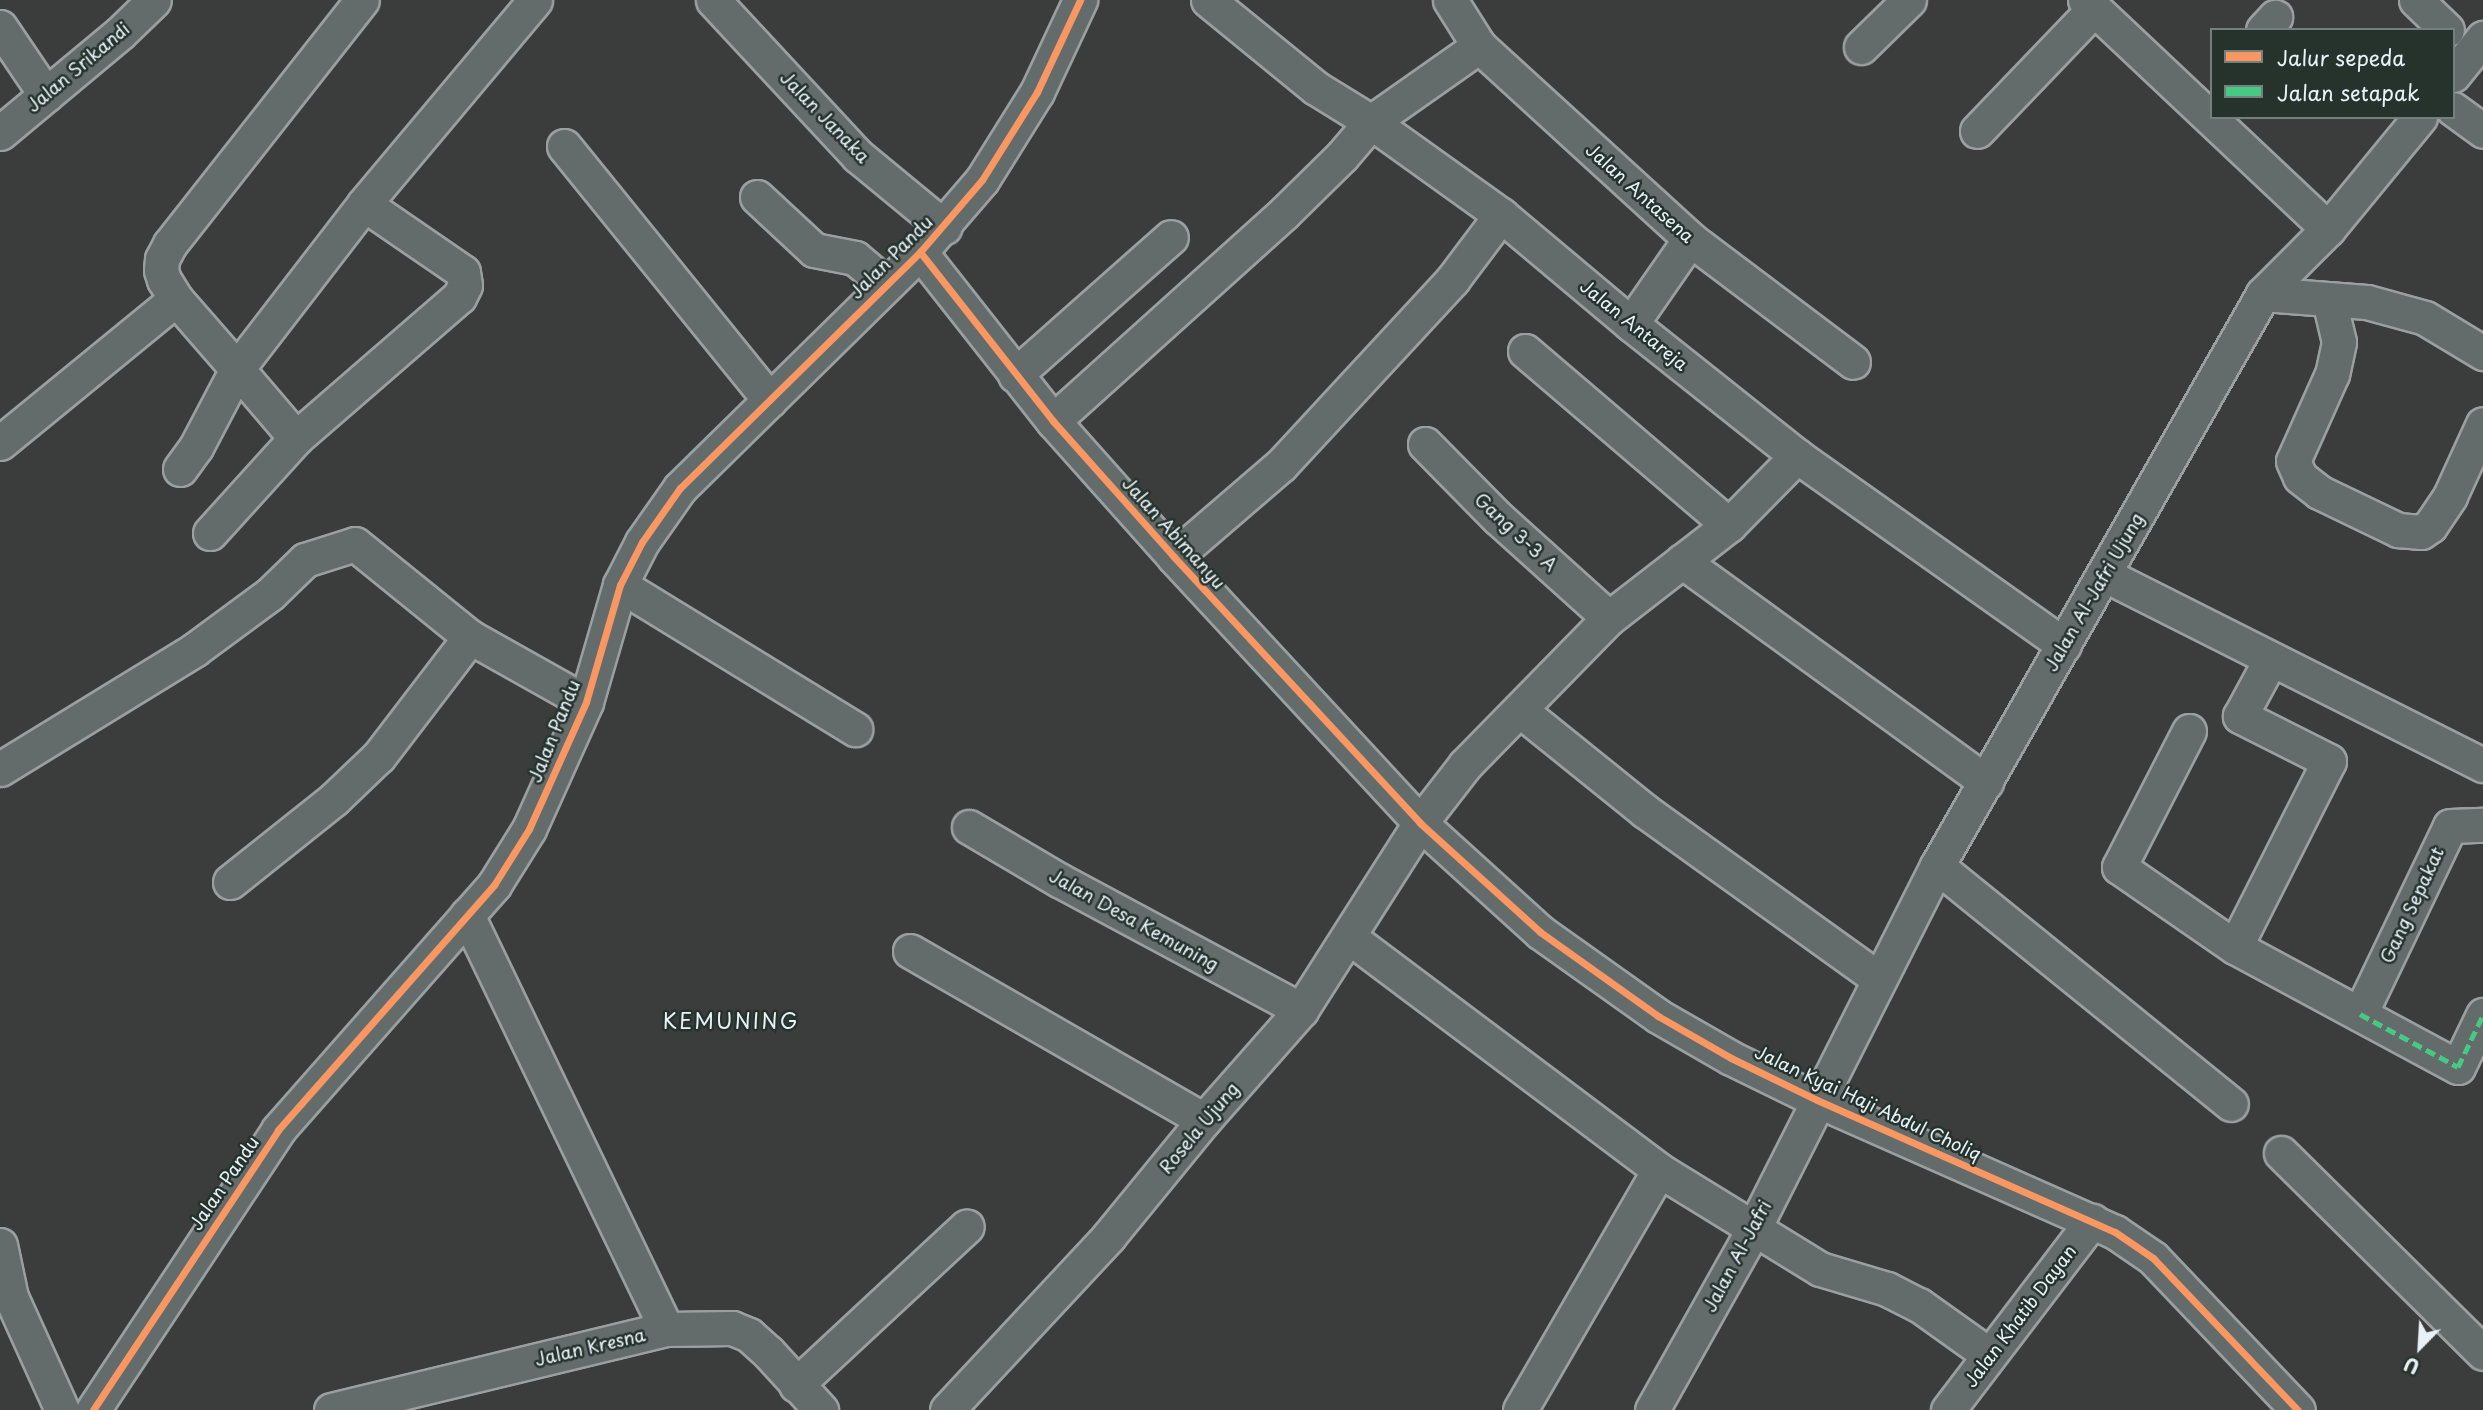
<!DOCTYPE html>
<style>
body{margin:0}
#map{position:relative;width:2483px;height:1410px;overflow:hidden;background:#3a3d3b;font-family:"Playpen Sans",sans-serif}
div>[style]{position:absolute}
.roads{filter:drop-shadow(2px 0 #9c9fa0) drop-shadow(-2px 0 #9c9fa0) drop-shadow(0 2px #9c9fa0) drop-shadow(0 -2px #9c9fa0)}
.minor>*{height:33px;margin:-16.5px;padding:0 16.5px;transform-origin:16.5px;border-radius:16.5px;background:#646b6b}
.quiet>*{height:5px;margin-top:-2.5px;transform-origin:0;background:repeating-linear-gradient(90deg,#46c982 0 10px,transparent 0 15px)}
.cycleway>*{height:7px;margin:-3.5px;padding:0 3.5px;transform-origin:3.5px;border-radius:3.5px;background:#f99763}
span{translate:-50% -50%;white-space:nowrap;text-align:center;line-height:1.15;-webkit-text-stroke:5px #26332d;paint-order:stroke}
.street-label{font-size:18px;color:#e8f1f8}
.quarter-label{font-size:21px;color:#e8f1f8;letter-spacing:2px}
.legend{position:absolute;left:2210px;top:28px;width:245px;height:91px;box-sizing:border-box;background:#26332d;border:2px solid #747f7e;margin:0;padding:9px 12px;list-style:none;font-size:21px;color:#e8f1f8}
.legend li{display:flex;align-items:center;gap:14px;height:35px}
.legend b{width:35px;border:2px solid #747f7e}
.north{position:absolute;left:2385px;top:1312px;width:70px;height:70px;-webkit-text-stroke:5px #26332d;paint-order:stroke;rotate:204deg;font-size:19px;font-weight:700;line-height:28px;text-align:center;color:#e8f1f8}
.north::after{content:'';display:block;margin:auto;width:24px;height:32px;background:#e8f1f8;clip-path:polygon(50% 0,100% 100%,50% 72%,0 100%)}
</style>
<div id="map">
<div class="roads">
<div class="minor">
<div style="left:713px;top:0;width:213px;rotate:47.1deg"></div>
<div style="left:858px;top:156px;width:112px;rotate:39.5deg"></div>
<div style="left:1208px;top:0;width:139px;rotate:39.2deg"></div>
<div style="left:1316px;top:88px;width:65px;rotate:31.7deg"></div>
<div style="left:1371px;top:122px;width:160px;rotate:35.6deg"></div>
<div style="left:1501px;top:215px;width:170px;rotate:40deg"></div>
<div style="left:1631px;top:324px;width:212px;rotate:38.5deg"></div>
<div style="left:1797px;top:456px;width:327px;rotate:35.3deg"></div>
<div style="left:1450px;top:0;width:54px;rotate:57.8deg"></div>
<div style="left:1479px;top:46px;width:286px;rotate:42.4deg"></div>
<div style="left:1690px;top:239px;width:204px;rotate:37deg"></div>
<div style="left:2085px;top:0;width:334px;rotate:43.3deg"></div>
<div style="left:2416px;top:0;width:43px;rotate:44.1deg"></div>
<div style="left:0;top:27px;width:82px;rotate:55.9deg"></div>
<div style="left:2263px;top:30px;width:18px;rotate:-47deg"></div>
<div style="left:1861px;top:47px;width:67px;rotate:-44.4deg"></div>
<div style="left:2453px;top:75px;width:48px;rotate:-51deg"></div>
<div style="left:2453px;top:109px;width:37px;rotate:36deg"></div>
<div style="left:1977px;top:131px;width:169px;rotate:-46.2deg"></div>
<div style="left:0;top:133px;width:156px;rotate:-39.8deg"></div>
<div style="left:120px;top:33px;width:47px;rotate:-44.1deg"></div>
<div style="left:564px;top:146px;width:327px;rotate:51deg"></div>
<div style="left:757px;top:197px;width:78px;rotate:42.9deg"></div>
<div style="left:814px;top:250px;width:42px;rotate:11deg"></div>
<div style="left:855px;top:258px;width:40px;rotate:40deg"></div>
<div style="left:920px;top:252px;width:215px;rotate:51.8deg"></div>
<div style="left:1053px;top:421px;width:182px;rotate:48.3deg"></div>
<div style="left:1174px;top:557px;width:362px;rotate:47.2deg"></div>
<div style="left:1420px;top:823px;width:162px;rotate:42.2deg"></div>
<div style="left:1540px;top:932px;width:145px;rotate:35.4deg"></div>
<div style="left:1658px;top:1016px;width:84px;rotate:29.9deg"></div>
<div style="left:1731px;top:1058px;width:96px;rotate:26deg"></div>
<div style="left:1817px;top:1100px;width:326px;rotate:23.9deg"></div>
<div style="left:2115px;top:1232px;width:46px;rotate:34.4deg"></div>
<div style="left:2153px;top:1258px;width:210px;rotate:46.4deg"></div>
<div style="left:2263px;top:294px;width:104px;rotate:4.4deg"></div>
<div style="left:2367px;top:302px;width:60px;rotate:15.4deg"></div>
<div style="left:2425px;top:318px;width:68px;rotate:31.1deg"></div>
<div style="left:176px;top:299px;width:93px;rotate:48.9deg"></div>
<div style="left:237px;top:369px;width:208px;rotate:-52.4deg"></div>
<div style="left:364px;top:204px;width:266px;rotate:-50deg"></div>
<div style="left:2329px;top:300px;width:43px;rotate:76.6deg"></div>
<div style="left:2339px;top:342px;width:33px;rotate:102deg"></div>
<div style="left:2332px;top:374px;width:95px;rotate:114.1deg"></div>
<div style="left:2293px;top:461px;width:17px;rotate:66deg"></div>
<div style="left:2300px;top:477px;width:24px;rotate:38deg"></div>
<div style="left:2319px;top:492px;width:88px;rotate:25.7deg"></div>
<div style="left:2398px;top:530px;width:23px;rotate:5deg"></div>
<div style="left:2421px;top:532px;width:11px;rotate:-34deg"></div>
<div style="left:2430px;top:526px;width:36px;rotate:-56deg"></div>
<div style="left:2450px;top:496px;width:79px;rotate:-65.4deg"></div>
<div style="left:1631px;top:324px;width:103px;rotate:-55.2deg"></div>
<div style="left:1525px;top:351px;width:268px;rotate:40.5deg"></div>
<div style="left:1015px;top:375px;width:208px;rotate:-41.5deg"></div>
<div style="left:1053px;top:421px;width:311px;rotate:-42deg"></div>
<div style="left:1284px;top:213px;width:81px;rotate:-44.5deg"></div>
<div style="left:1342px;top:156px;width:45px;rotate:-49.5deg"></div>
<div style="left:1371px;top:122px;width:132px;rotate:-35.1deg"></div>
<div style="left:0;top:443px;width:227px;rotate:-39.3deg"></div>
<div style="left:176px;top:299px;width:22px;rotate:-122deg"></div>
<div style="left:164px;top:280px;width:10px;rotate:-107deg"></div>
<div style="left:161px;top:270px;width:11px;rotate:-85deg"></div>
<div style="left:162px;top:259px;width:17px;rotate:-62deg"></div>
<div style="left:170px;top:244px;width:310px;rotate:-51.8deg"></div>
<div style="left:1425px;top:444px;width:104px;rotate:45.4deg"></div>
<div style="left:1498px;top:518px;width:149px;rotate:42deg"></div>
<div style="left:180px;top:469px;width:27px;rotate:-54deg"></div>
<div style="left:196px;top:447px;width:88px;rotate:-62.3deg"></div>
<div style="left:237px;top:369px;width:91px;rotate:49.5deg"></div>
<div style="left:210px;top:533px;width:128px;rotate:-47.8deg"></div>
<div style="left:296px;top:438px;width:216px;rotate:-40.9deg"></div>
<div style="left:459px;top:297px;width:13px;rotate:-63deg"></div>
<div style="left:465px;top:285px;width:13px;rotate:-99deg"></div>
<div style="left:463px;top:272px;width:120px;rotate:-145.5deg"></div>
<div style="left:1174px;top:557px;width:141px;rotate:-40.7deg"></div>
<div style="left:1281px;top:465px;width:253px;rotate:-47.2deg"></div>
<div style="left:1453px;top:279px;width:80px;rotate:-53.1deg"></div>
<div style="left:1682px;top:561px;width:376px;rotate:36deg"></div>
<div style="left:2105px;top:575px;width:423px;rotate:26.7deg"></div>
<div style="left:620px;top:585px;width:276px;rotate:31.5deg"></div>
<div style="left:1521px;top:711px;width:159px;rotate:38.9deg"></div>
<div style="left:1645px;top:811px;width:288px;rotate:35.7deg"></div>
<div style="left:2189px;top:731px;width:153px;rotate:117.2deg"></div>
<div style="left:2119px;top:867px;width:141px;rotate:34.6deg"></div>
<div style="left:2235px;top:947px;width:253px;rotate:28.3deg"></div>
<div style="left:2458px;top:1067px;width:58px;rotate:-64.3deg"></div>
<div style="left:0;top:769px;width:228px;rotate:-31.5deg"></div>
<div style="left:194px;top:650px;width:94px;rotate:-36.4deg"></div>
<div style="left:270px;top:594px;width:49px;rotate:-44.2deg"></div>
<div style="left:305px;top:560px;width:52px;rotate:-17.7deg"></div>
<div style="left:355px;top:544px;width:148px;rotate:39deg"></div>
<div style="left:470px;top:637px;width:133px;rotate:29.3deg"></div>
<div style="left:969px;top:827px;width:104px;rotate:30.5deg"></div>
<div style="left:1059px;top:880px;width:275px;rotate:28.2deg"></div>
<div style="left:1937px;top:866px;width:378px;rotate:39deg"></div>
<div style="left:230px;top:882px;width:133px;rotate:-38.6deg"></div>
<div style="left:334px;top:799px;width:62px;rotate:-43.7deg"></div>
<div style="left:379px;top:756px;width:150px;rotate:-52.6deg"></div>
<div style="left:467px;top:915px;width:459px;rotate:64.3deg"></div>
<div style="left:1349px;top:937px;width:388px;rotate:36.9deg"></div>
<div style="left:1659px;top:1170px;width:189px;rotate:31.6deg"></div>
<div style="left:1820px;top:1269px;width:70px;rotate:16.6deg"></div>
<div style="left:1887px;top:1289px;width:36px;rotate:27deg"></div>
<div style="left:1919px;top:1305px;width:86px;rotate:35.5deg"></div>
<div style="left:2235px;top:947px;width:208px;rotate:-63.2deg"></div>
<div style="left:2329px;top:761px;width:100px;rotate:-153.2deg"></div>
<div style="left:2240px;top:716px;width:65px;rotate:-61.5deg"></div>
<div style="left:910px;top:951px;width:339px;rotate:29.9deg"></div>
<div style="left:2360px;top:1014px;width:208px;rotate:-64.4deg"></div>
<div style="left:2450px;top:826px;width:33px;rotate:-2deg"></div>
<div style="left:2281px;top:1153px;width:284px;rotate:44.7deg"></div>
<div style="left:0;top:1245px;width:53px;rotate:78.1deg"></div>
<div style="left:11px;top:1297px;width:124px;rotate:65.7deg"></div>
<div style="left:796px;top:1385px;width:233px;rotate:-42.9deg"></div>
<div style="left:93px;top:1410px;width:336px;rotate:-56.5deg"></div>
<div style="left:278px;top:1130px;width:327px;rotate:-48.6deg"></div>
<div style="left:494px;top:885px;width:66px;rotate:-58deg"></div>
<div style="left:529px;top:829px;width:139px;rotate:-65.8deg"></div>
<div style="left:586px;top:702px;width:122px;rotate:-73.8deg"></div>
<div style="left:620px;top:585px;width:48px;rotate:-62.9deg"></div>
<div style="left:642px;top:542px;width:66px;rotate:-54.9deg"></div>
<div style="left:680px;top:488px;width:337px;rotate:-44.5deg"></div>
<div style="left:920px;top:252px;width:95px;rotate:-49.3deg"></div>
<div style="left:982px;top:180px;width:104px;rotate:-58deg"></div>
<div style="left:1037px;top:92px;width:102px;rotate:-64.9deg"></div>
<div style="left:331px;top:1410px;width:345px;rotate:-13.6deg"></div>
<div style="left:666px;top:1329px;width:66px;rotate:-0.9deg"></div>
<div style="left:732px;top:1328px;width:18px;rotate:22deg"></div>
<div style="left:749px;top:1335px;width:25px;rotate:42deg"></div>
<div style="left:768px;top:1352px;width:79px;rotate:47.6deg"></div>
<div style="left:947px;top:1410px;width:238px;rotate:-47deg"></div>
<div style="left:1109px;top:1236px;width:150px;rotate:-50.7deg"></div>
<div style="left:1204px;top:1120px;width:147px;rotate:-48.6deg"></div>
<div style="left:1301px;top:1010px;width:222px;rotate:-57.5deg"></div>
<div style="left:1420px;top:823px;width:73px;rotate:-52.2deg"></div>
<div style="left:1465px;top:765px;width:206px;rotate:-45.6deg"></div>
<div style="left:1609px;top:618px;width:152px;rotate:-37.8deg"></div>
<div style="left:1729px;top:525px;width:97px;rotate:-45.4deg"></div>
<div style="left:1520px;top:1410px;width:277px;rotate:-59.9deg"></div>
<div style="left:1652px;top:1410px;width:209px;rotate:-60.7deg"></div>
<div style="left:1754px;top:1228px;width:406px;rotate:-63.2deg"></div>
<div style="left:1937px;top:866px;width:658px;rotate:-60.32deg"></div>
<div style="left:2263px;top:294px;width:92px;rotate:-45deg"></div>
<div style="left:2328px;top:229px;width:145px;rotate:-50.6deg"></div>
<div style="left:1948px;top:1410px;width:238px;rotate:-52.7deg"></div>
</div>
</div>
<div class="quiet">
<div style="left:2360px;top:1014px;width:111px;rotate:28.4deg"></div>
<div style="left:2458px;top:1067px;width:58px;rotate:-64.3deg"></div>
</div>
<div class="cycleway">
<div style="left:920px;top:252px;width:215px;rotate:51.8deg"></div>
<div style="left:1053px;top:421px;width:182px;rotate:48.3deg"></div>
<div style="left:1174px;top:557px;width:362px;rotate:47.2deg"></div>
<div style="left:1420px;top:823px;width:162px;rotate:42.2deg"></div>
<div style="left:1540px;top:932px;width:145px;rotate:35.4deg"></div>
<div style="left:1658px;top:1016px;width:84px;rotate:29.9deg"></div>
<div style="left:1731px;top:1058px;width:96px;rotate:26deg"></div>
<div style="left:1817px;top:1100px;width:326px;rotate:23.9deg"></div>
<div style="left:2115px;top:1232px;width:46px;rotate:34.4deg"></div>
<div style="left:2153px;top:1258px;width:210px;rotate:46.4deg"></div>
<div style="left:93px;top:1410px;width:336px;rotate:-56.5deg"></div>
<div style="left:278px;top:1130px;width:327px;rotate:-48.6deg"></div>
<div style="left:494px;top:885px;width:66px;rotate:-58deg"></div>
<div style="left:529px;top:829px;width:139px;rotate:-65.8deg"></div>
<div style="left:586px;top:702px;width:122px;rotate:-73.8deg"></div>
<div style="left:620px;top:585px;width:48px;rotate:-62.9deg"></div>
<div style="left:642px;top:542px;width:66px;rotate:-54.9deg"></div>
<div style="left:680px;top:488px;width:337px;rotate:-44.5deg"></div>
<div style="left:920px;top:252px;width:95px;rotate:-49.3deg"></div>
<div style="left:982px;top:180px;width:104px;rotate:-58deg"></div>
<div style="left:1037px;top:92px;width:102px;rotate:-64.9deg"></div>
</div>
<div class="street-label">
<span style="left:78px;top:67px;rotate:-40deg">Jalan Srikandi</span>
<span style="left:825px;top:117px;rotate:46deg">Jalan Janaka</span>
<span style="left:1640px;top:193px;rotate:42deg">Jalan Antasena</span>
<span style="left:891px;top:257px;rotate:-45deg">Jalan Pandu</span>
<span style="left:1634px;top:325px;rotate:39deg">Jalan Antareja</span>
<span style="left:1516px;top:532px;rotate:43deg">Gang 3-3 A</span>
<span style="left:1174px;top:533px;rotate:48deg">Jalan Abimanyu</span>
<span style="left:2094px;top:592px;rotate:-60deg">Jalan Al-Jafri Ujung</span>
<span style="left:554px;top:731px;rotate:-68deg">Jalan Pandu</span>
<span style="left:2412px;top:905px;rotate:-65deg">Gang Sepakat</span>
<span style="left:1134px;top:920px;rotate:29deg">Jalan Desa Kemuning</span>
<span style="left:1868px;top:1103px;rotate:25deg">Jalan Kyai Haji Abdul Choliq</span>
<span style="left:1199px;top:1128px;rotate:-50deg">Rosela Ujung</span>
<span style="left:224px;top:1183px;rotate:-56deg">Jalan Pandu</span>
<span style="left:1737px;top:1256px;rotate:-62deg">Jalan Al-Jafri</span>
<span style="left:2020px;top:1316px;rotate:-53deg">Jalan Khatib Dayan</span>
<span style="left:590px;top:1347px;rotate:-13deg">Jalan Kresna</span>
</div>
<div class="quarter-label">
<span style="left:731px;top:1020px">KEMUNING</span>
</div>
<ul class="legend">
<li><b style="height:9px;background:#f99763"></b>Jalur sepeda</li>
<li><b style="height:9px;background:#46c982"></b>Jalan setapak</li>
</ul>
<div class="north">U</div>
</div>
